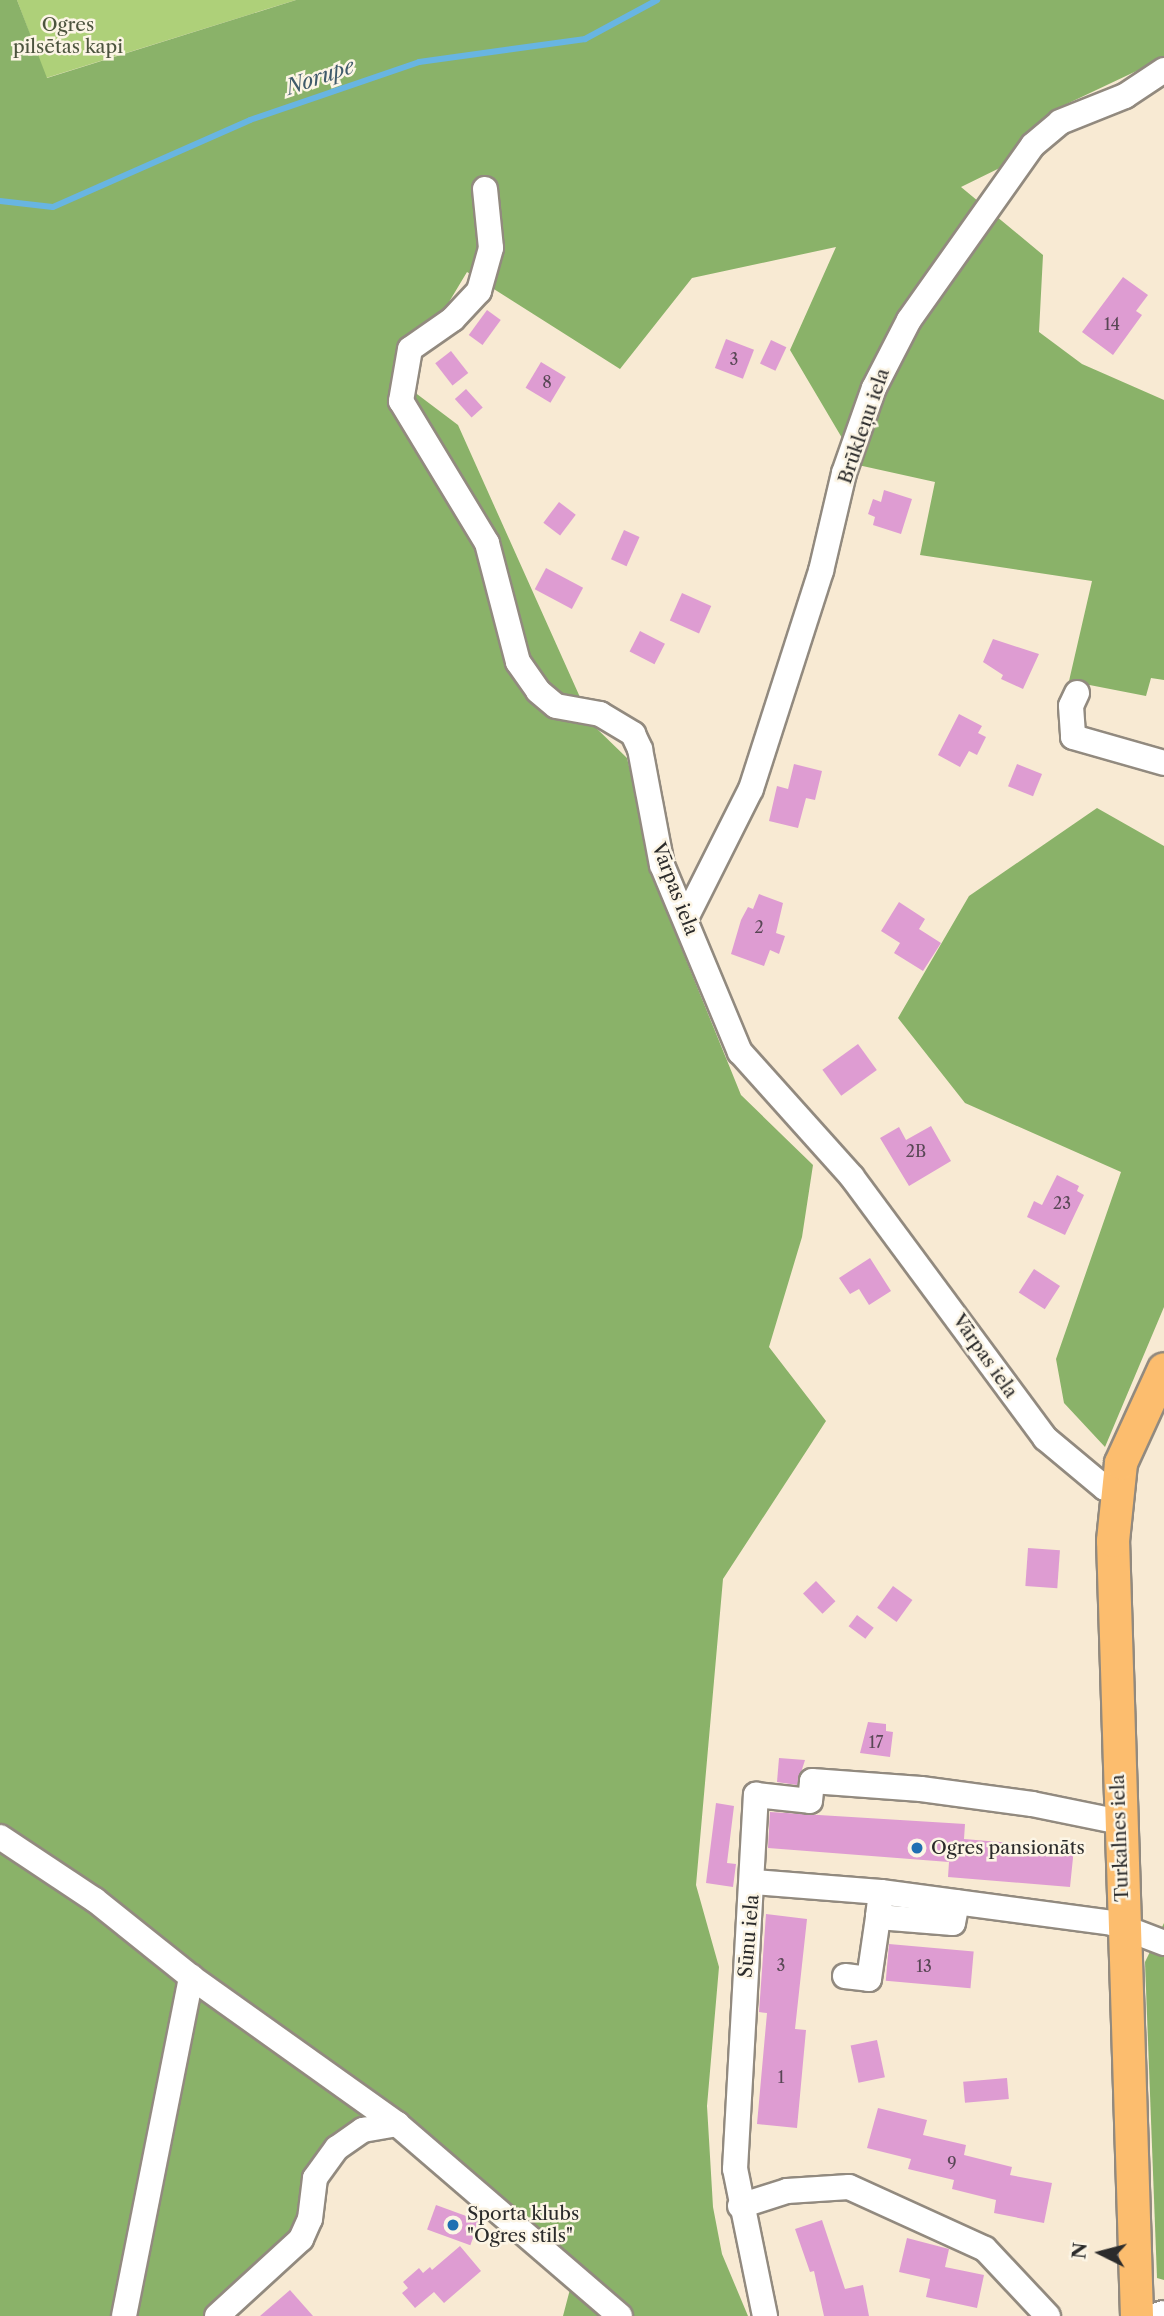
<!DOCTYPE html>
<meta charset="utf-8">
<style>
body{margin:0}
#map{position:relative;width:1164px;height:2316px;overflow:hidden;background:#f8ead3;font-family:"Libre Caslon Text",serif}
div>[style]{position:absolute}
.green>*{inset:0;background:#aed079}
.forest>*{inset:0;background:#8ab269}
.stream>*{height:6px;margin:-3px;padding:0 3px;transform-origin:3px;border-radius:3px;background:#68b5e2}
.building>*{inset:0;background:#de9cd2;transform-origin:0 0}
.roads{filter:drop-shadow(2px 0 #928a7f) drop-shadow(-2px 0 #928a7f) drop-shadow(0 2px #928a7f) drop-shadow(0 -2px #928a7f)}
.minor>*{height:24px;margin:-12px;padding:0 12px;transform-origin:12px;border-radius:12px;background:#fff}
.major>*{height:32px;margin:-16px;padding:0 16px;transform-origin:16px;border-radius:16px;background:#fcbd6e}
.dots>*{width:19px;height:19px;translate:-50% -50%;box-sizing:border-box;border:4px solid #fcf5e5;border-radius:50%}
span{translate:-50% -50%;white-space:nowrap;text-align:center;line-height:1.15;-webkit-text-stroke:5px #fcf5e5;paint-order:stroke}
.number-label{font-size:16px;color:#584755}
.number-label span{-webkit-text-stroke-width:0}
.park-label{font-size:19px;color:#4c543e}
.street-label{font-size:19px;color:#2b2b2b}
.poi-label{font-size:19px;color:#2b2b2b}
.left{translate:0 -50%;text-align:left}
.water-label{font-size:21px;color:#405b6b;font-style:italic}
.north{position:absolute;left:1066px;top:2218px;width:70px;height:70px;-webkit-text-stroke:5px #fcf5e5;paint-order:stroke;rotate:276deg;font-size:19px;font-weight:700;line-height:28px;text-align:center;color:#2b2b2b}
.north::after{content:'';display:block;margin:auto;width:24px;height:32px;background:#2b2b2b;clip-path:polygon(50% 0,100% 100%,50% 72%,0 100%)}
</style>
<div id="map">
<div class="green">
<div style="clip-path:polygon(17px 0,296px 0,46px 78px)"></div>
</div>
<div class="forest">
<div style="clip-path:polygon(0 0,17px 0,47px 78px,296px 0,1164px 0,1164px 58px,1054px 110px,1020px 158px,961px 187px,1043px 255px,1039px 332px,1082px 364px,1164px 400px,1164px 680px,1151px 678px,1146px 696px,1069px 681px,1092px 581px,920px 555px,935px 482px,858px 465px,790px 350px,836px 247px,692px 278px,620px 369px,467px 272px,401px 382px,458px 425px,592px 724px,627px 758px,661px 898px,741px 1095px,813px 1165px,802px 1237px,769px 1347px,826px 1421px,723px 1579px,696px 1885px,719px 1967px,707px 2106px,713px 2207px,722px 2254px,748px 2316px,563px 2316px,574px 2274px,397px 2124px,337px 2148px,310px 2219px,217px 2316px,0 2316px)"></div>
<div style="clip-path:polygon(1097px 808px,1164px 846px,1164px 1307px,1105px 1447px,1064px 1403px,1056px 1359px,1121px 1172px,965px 1103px,898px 1018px,969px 896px)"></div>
<div style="clip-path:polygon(1164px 1923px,1164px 2280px,1157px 2278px,1145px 1962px)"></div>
</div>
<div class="stream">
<div style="left:0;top:201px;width:53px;rotate:6.5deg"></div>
<div style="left:53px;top:207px;width:215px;rotate:-23.8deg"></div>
<div style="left:250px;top:120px;width:179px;rotate:-18.9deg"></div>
<div style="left:419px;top:62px;width:168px;rotate:-7.9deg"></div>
<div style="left:585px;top:39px;width:82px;rotate:-28.4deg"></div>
</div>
<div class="building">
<div style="clip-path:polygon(1123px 277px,1148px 295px,1136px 311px,1142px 315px,1113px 355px,1082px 332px)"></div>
<div style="left:487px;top:310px;width:17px;height:31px;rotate:36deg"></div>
<div style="left:726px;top:339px;width:30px;height:31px;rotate:21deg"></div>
<div style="left:771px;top:340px;width:17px;height:26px;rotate:25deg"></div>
<div style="left:451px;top:351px;width:28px;height:20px;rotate:52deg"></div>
<div style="left:541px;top:362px;width:29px;height:30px;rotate:31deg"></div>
<div style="left:466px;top:389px;width:25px;height:15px;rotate:48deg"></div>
<div style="clip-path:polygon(884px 490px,912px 499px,901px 534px,873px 525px,875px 517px,868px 514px,873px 499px,881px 502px)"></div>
<div style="left:559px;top:502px;width:21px;height:26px;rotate:37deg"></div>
<div style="left:624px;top:530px;width:17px;height:32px;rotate:24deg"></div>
<div style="left:546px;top:568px;width:42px;height:24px;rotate:28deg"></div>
<div style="left:682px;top:593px;width:32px;height:30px;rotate:24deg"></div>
<div style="left:640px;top:631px;width:28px;height:23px;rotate:27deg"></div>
<div style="clip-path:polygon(993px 639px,1039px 654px,1023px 689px,1001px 679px,1003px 675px,983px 662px)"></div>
<div style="clip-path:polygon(959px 714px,982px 726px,978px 733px,986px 737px,977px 755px,969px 751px,960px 767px,938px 755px)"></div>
<div style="clip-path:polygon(794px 764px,822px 771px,815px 800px,806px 798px,798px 828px,769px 821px,777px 786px,788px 789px)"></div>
<div style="left:1017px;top:764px;width:27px;height:24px;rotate:22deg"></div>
<div style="clip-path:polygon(759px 894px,783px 903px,776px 933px,785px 936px,779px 954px,770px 950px,764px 966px,731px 954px,741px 920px,748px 907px,753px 909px)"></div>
<div style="clip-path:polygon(899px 902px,925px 919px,919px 929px,941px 943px,923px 971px,894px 953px,900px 943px,881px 931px)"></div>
<div style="left:858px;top:1044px;width:32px;height:44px;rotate:54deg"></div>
<div style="clip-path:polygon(931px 1126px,951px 1161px,909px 1186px,880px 1138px,899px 1127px,906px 1140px)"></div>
<div style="clip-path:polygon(1057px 1175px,1079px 1186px,1077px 1191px,1084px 1195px,1065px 1235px,1027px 1217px,1034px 1201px,1042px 1205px)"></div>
<div style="clip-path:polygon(870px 1258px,891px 1291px,869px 1305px,859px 1289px,850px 1294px,839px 1278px)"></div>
<div style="left:1034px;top:1269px;width:31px;height:28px;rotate:33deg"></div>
<div style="left:1028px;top:1548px;width:32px;height:38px;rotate:4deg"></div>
<div style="left:816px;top:1581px;width:28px;height:18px;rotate:46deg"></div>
<div style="left:893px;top:1586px;width:24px;height:27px;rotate:36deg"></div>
<div style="left:857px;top:1615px;width:21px;height:14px;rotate:37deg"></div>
<div style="clip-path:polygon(868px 1722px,886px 1724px,886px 1731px,893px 1732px,890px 1757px,860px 1753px)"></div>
<div style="clip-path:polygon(779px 1758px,805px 1760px,797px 1785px,777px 1782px)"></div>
<div style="clip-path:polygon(716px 1803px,734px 1806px,727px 1863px,736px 1864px,733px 1887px,706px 1883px)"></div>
<div style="clip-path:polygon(770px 1812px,965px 1824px,964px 1839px,1074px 1848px,1070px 1887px,948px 1877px,949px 1862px,768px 1848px)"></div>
<div style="clip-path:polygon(766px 1914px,807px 1919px,795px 2029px,806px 2030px,797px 2128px,757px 2124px,767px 2013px,759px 2012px)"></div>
<div style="left:889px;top:1944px;width:85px;height:37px;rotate:5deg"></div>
<div style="left:877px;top:2040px;width:38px;height:27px;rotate:78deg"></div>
<div style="left:1007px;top:2078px;width:21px;height:44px;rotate:85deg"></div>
<div style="clip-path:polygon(878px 2108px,927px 2120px,923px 2135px,966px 2145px,964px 2155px,1012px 2167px,1010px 2175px,1052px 2183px,1044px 2223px,994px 2213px,996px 2200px,952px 2189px,954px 2180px,908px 2169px,911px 2159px,867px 2148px)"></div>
<div style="left:436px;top:2205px;width:46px;height:26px;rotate:20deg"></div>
<div style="clip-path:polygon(822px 2220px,845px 2289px,863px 2285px,869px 2316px,824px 2316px,814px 2271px,810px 2272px,795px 2229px)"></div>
<div style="clip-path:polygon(907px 2238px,949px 2249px,945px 2267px,984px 2275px,977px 2308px,926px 2297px,930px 2279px,899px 2272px)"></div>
<div style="clip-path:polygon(460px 2246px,481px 2271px,444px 2303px,434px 2292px,415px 2308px,402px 2293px,408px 2288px,403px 2282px,419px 2268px,423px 2273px,430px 2267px,432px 2270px)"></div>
<div style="clip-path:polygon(290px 2290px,313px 2316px,260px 2316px)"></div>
</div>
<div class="roads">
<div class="minor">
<div style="left:485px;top:189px;width:59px;rotate:84.2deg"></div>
<div style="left:491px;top:248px;width:45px;rotate:105.6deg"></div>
<div style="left:479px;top:291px;width:38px;rotate:133deg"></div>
<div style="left:453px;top:319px;width:52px;rotate:145.1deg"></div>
<div style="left:410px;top:349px;width:53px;rotate:99.8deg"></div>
<div style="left:401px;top:401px;width:166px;rotate:58.8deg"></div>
<div style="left:487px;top:543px;width:123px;rotate:75.4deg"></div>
<div style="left:518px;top:662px;width:35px;rotate:55deg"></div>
<div style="left:538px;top:691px;width:23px;rotate:40deg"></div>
<div style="left:556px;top:706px;width:45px;rotate:10.3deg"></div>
<div style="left:600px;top:714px;width:39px;rotate:31deg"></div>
<div style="left:633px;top:734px;width:17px;rotate:65deg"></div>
<div style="left:640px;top:749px;width:118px;rotate:79.3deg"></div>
<div style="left:662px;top:865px;width:203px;rotate:67.4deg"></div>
<div style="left:740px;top:1052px;width:168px;rotate:48.1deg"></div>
<div style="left:852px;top:1177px;width:325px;rotate:53.5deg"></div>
<div style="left:1045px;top:1438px;width:78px;rotate:39.8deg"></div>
<div style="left:1105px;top:1488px;width:11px;rotate:15deg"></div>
<div style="left:1077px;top:693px;width:14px;rotate:115deg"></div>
<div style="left:1071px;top:706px;width:31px;rotate:86deg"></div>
<div style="left:1073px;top:737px;width:95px;rotate:15.9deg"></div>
<div style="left:686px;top:918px;width:144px;rotate:-63.3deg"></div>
<div style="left:751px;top:789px;width:229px;rotate:-72.2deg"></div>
<div style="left:821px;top:571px;width:101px;rotate:-76.8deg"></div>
<div style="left:844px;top:473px;width:90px;rotate:-70.6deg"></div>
<div style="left:874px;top:388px;width:76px;rotate:-62.8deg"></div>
<div style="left:909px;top:320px;width:214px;rotate:-54.7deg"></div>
<div style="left:1033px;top:145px;width:35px;rotate:-40deg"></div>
<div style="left:1060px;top:122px;width:70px;rotate:-21.8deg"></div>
<div style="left:1125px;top:96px;width:47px;rotate:-33.7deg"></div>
<div style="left:0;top:1837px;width:114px;rotate:33.6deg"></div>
<div style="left:95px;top:1900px;width:123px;rotate:38.7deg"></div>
<div style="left:191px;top:1977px;width:253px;rotate:35.5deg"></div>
<div style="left:397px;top:2124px;width:294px;rotate:40.7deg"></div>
<div style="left:754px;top:1882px;width:127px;rotate:4.5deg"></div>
<div style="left:881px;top:1892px;width:233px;rotate:7.6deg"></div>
<div style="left:1112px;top:1923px;width:56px;rotate:21deg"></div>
<div style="left:881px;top:1892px;width:25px;rotate:97deg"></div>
<div style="left:878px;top:1917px;width:75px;rotate:4.6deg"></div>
<div style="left:953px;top:1923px;width:21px;rotate:-79deg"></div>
<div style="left:845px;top:1976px;width:24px;rotate:7deg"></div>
<div style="left:869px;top:1979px;width:63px;rotate:-81.7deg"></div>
<div style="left:740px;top:2206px;width:49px;rotate:-17.7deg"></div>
<div style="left:787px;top:2191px;width:62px;rotate:-3.7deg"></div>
<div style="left:849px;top:2187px;width:149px;rotate:24.5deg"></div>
<div style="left:985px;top:2249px;width:92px;rotate:46.8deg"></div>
<div style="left:124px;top:2316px;width:346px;rotate:-78.8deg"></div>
<div style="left:217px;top:2316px;width:114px;rotate:-42.5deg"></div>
<div style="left:301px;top:2239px;width:22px;rotate:-66deg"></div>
<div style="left:310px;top:2219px;width:41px;rotate:-83deg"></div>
<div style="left:315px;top:2178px;width:37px;rotate:-54deg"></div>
<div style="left:337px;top:2148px;width:32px;rotate:-35deg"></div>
<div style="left:363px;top:2130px;width:35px;rotate:-10deg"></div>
<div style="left:765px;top:2316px;width:150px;rotate:-101.5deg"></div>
<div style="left:735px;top:2169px;width:375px;rotate:-86.8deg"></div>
<div style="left:756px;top:1795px;width:54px;rotate:6.3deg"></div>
<div style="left:810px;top:1801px;width:20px;rotate:-84deg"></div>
<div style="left:812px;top:1781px;width:109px;rotate:4.2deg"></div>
<div style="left:921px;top:1789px;width:112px;rotate:7.7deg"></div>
<div style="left:1032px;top:1804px;width:90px;rotate:11.6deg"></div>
<div style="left:1154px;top:2316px;width:10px;rotate:-17deg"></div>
</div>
<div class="major">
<div style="left:1137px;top:2316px;width:775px;rotate:-91.77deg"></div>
<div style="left:1113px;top:1541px;width:78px;rotate:-84.1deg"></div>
<div style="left:1121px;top:1463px;width:103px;rotate:-65.4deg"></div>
</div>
</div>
<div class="dots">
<div style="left:917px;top:1848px;background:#1f6fb2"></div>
<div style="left:453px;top:2225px;background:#1f6fb2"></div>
</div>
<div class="number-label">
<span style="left:1112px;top:324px">14</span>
<span style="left:734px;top:359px">3</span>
<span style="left:547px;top:382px">8</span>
<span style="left:759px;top:927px">2</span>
<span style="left:916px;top:1151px">2B</span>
<span style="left:1062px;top:1203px">23</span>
<span style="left:876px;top:1742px">17</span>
<span style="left:781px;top:1965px">3</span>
<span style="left:924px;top:1966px">13</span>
<span style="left:781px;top:2077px">1</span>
<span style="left:952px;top:2163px">9</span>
</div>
<div class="park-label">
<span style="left:68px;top:36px">Ogres<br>pilsētas kapi</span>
</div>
<div class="street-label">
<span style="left:864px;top:426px;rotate:-71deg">Brūkleņu iela</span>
<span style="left:675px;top:889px;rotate:69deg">Vārpas iela</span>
<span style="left:985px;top:1356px;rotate:55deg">Vārpas iela</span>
<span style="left:1120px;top:1838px;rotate:-92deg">Turkalnes iela</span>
<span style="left:749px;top:1936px;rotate:-85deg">Sūnu iela</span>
</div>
<div class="poi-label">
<span class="left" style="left:931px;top:1848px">Ogres pansionāts</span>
<span class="left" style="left:467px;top:2225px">Sporta klubs<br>"Ogres stils"</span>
</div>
<div class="water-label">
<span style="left:320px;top:77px;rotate:-19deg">Norupe</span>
</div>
<div class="north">N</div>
</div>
